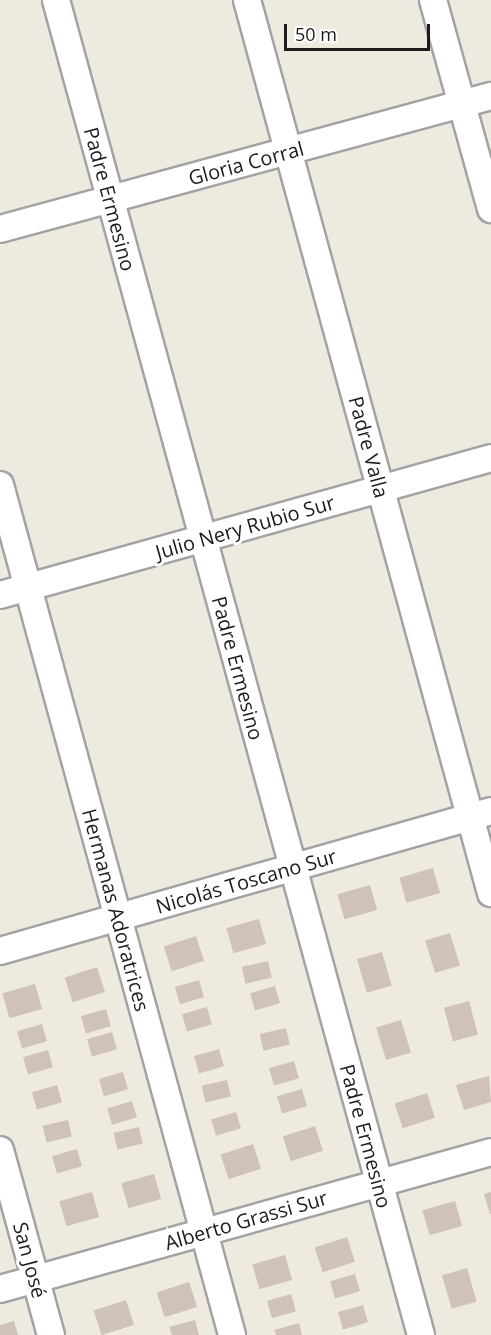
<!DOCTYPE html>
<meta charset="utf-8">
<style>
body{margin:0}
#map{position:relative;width:491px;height:1335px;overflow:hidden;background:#efeae0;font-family:"Open Sans",sans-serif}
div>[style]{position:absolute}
.building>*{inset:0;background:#cfc3b9;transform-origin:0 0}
.roads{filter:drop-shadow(2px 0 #a3a3a3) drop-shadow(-2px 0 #a3a3a3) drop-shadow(0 2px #a3a3a3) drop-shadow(0 -2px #a3a3a3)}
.minor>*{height:26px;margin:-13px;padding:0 13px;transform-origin:13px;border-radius:13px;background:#fff}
span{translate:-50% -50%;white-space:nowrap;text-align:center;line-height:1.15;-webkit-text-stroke:6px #fff;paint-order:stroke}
.street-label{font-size:20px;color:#1c1c1c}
.scale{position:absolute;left:284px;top:24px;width:146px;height:27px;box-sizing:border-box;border:3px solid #1c1c1c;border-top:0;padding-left:8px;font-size:18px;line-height:21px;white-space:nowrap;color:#1c1c1c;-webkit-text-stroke:4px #fff;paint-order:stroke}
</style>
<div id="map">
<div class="building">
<div style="left:433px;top:868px;width:26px;height:35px;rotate:74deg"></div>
<div style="left:370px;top:885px;width:26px;height:34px;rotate:74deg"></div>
<div style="left:259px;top:919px;width:26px;height:34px;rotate:74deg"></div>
<div style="left:450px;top:933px;width:34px;height:26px;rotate:73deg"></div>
<div style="left:196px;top:936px;width:26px;height:34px;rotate:72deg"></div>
<div style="left:382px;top:952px;width:35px;height:26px;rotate:74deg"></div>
<div style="left:268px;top:961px;width:17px;height:27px;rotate:77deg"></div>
<div style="left:97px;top:967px;width:26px;height:34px;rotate:72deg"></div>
<div style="left:199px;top:980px;width:18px;height:25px;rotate:74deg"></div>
<div style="left:35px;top:984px;width:26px;height:34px;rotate:74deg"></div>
<div style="left:275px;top:986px;width:18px;height:26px;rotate:74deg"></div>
<div style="left:469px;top:1001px;width:35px;height:26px;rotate:75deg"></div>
<div style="left:207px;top:1007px;width:18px;height:26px;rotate:74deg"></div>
<div style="left:106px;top:1009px;width:18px;height:26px;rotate:74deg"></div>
<div style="left:401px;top:1020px;width:34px;height:26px;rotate:73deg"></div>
<div style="left:42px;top:1024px;width:18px;height:26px;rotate:74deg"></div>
<div style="left:286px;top:1028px;width:17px;height:27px;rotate:77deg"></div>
<div style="left:112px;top:1032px;width:18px;height:26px;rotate:74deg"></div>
<div style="left:219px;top:1049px;width:18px;height:26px;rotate:74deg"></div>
<div style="left:48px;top:1050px;width:18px;height:26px;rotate:74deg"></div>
<div style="left:294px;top:1061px;width:18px;height:26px;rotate:74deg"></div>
<div style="left:123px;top:1072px;width:18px;height:25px;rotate:74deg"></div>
<div style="clip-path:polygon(489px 1076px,491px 1102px,464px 1110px,456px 1085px)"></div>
<div style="left:227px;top:1080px;width:17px;height:26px;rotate:77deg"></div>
<div style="left:57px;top:1085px;width:18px;height:26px;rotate:74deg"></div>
<div style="left:302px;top:1089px;width:18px;height:26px;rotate:74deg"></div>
<div style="left:427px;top:1093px;width:26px;height:34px;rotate:72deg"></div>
<div style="left:132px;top:1101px;width:17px;height:26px;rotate:73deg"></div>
<div style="left:236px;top:1112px;width:17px;height:26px;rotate:73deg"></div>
<div style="left:68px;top:1120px;width:17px;height:26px;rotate:77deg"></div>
<div style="left:315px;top:1126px;width:26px;height:34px;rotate:72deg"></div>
<div style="left:139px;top:1127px;width:17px;height:26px;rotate:77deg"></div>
<div style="left:253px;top:1144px;width:26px;height:34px;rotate:72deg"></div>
<div style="left:77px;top:1149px;width:18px;height:26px;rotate:74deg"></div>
<div style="left:154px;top:1174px;width:26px;height:34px;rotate:74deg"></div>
<div style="left:92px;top:1192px;width:26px;height:34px;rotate:74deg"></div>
<div style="clip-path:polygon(491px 1192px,491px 1214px,490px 1214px,484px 1194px)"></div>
<div style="left:455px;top:1201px;width:26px;height:34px;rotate:74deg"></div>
<div style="left:347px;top:1237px;width:26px;height:34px;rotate:72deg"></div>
<div style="left:285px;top:1255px;width:26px;height:34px;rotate:74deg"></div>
<div style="left:467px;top:1268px;width:35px;height:26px;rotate:74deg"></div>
<div style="left:355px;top:1274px;width:18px;height:26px;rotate:74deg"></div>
<div style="left:189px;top:1282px;width:26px;height:34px;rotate:72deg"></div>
<div style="left:291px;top:1294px;width:18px;height:25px;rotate:74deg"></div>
<div style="left:126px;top:1300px;width:26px;height:34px;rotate:72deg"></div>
<div style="left:363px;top:1305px;width:18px;height:26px;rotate:74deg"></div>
<div style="clip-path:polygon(195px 1320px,199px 1335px,172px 1335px,169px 1327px)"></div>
<div style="clip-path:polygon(14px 1321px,18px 1335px,0 1335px,0 1325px)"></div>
<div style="clip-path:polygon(299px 1323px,302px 1335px,276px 1335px,274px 1330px)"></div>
</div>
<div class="roads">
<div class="minor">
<div style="left:56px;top:0;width:1384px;rotate:74.71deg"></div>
<div style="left:247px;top:0;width:926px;rotate:74.72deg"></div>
<div style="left:433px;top:0;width:217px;rotate:74.5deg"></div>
<div style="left:0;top:229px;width:509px;rotate:-15.16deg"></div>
<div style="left:0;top:485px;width:881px;rotate:74.73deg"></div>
<div style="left:0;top:595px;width:510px;rotate:-15.59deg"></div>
<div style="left:0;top:951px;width:511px;rotate:-15.91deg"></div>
<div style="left:0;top:1150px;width:192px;rotate:74.6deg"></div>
<div style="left:0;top:1289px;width:510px;rotate:-15.59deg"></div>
</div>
</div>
<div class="street-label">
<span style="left:246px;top:163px;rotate:-15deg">Gloria Corral</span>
<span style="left:110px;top:199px;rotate:75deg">Padre Ermesino</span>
<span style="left:369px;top:447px;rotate:75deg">Padre Valla</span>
<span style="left:245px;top:527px;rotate:-16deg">Julio Nery Rubio Sur</span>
<span style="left:238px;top:668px;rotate:75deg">Padre Ermesino</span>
<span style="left:246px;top:881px;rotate:-16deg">Nicolás Toscano Sur</span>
<span style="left:116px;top:910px;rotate:75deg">Hermanas Adoratrices</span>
<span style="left:366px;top:1136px;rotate:75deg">Padre Ermesino</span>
<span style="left:246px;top:1220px;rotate:-16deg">Alberto Grassi Sur</span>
<span style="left:30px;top:1260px;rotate:75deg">San José</span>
</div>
<div class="scale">50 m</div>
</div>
